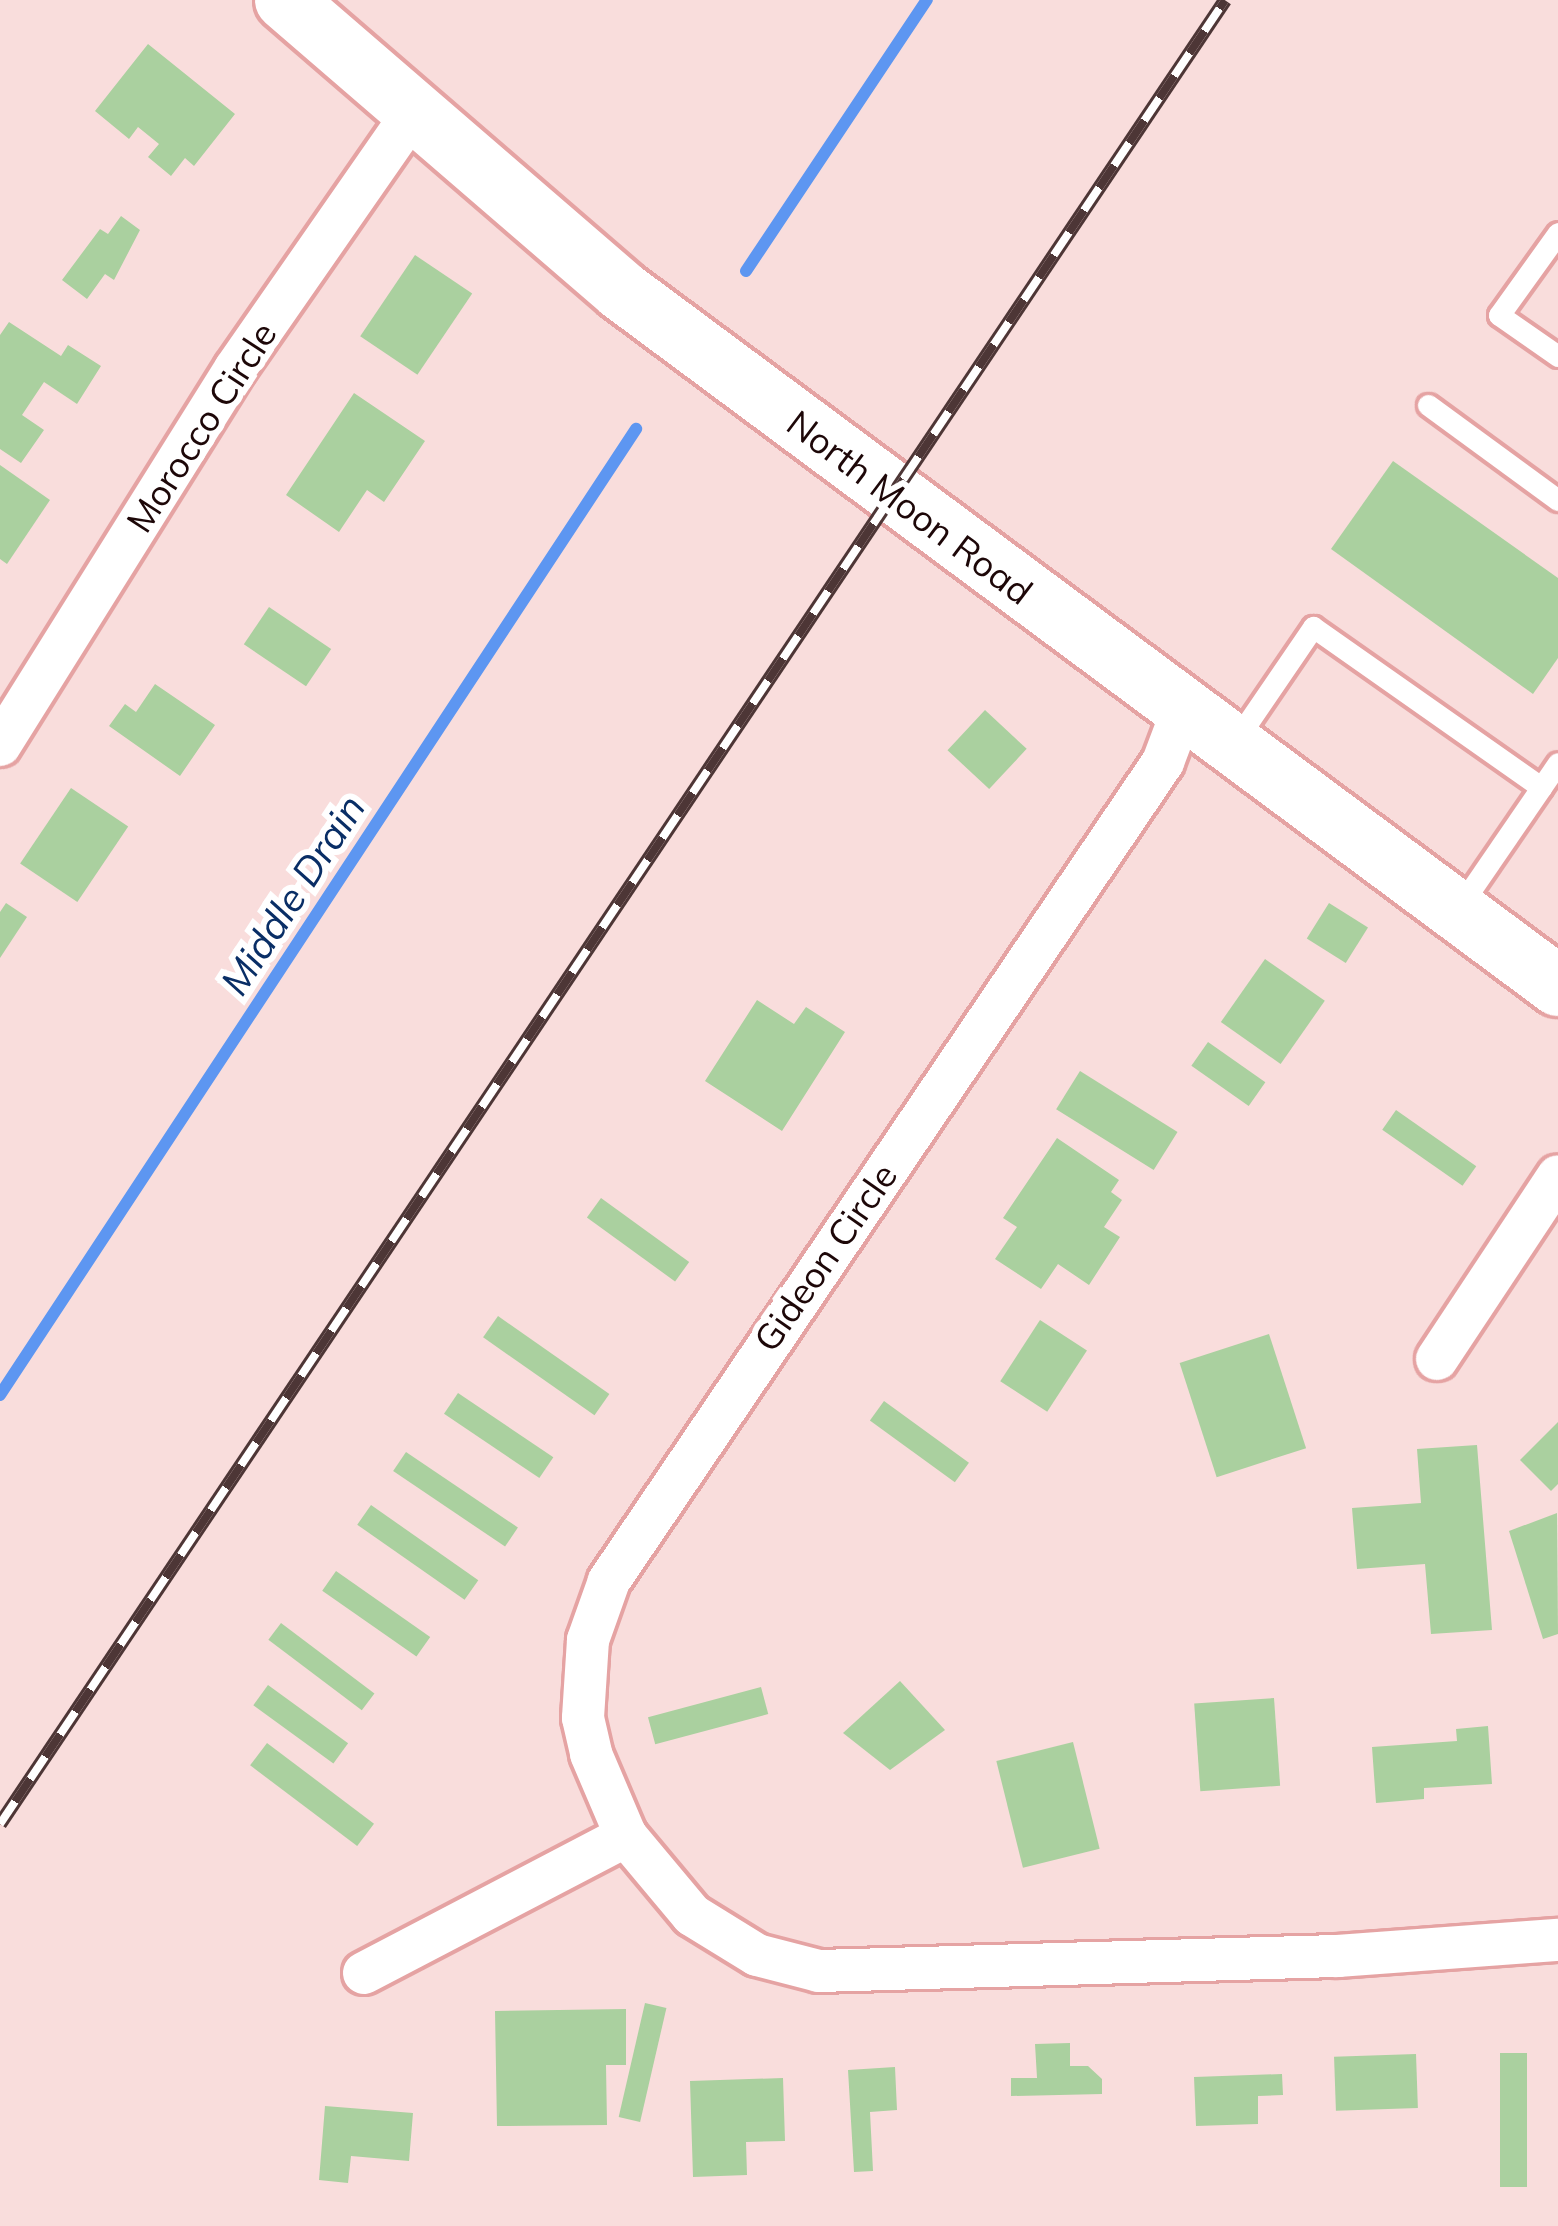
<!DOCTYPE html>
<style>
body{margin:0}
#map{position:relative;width:1558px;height:2226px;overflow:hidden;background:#f9dddc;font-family:Mulish,sans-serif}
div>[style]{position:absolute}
.stream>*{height:12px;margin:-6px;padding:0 6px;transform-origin:6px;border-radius:6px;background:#5d96f1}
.building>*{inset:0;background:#aad09f;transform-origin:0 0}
.roads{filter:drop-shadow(3px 0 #e5a3a3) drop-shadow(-3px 0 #e5a3a3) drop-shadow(0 3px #e5a3a3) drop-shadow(0 -3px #e5a3a3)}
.lane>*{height:21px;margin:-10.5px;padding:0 10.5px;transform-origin:10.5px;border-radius:10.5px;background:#fff}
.street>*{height:42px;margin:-21px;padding:0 21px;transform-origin:21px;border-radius:21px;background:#fff}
.secondary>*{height:60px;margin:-30px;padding:0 30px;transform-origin:30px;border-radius:30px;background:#fff}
.rail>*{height:14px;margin-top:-7px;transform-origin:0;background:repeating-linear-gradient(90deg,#fff 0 27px,#4d3636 0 54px);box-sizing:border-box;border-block:3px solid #4d3636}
span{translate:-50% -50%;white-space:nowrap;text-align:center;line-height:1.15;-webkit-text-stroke:12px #fff;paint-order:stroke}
.street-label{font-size:36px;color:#1d0708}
.water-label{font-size:39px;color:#092e66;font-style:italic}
</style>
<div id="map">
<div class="stream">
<div style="left:746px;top:271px;width:326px;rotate:-56.3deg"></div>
<div style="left:0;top:1395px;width:1157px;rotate:-56.64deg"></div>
</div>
<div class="building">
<div style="clip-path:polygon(148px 44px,235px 114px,194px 166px,185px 158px,171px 176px,148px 157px,159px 144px,138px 127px,129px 139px,95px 111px)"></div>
<div style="clip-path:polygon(121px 216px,140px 230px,114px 280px,105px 274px,87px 299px,62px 280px,100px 229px,108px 234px)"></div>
<div style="left:415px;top:255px;width:69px;height:98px;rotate:34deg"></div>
<div style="clip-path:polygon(9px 322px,61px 356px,68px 345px,101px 366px,77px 404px,44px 382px,22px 415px,44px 430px,21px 463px,0 449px,0 335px)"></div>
<div style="clip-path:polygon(354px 393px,425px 441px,384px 502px,367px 490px,339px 532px,286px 495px)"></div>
<div style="clip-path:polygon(1393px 461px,1558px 578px,1558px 658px,1533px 694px,1331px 549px)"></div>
<div style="clip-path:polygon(0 465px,50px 500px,7px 564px,0 559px)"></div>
<div style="left:269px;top:607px;width:75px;height:45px;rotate:34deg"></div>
<div style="clip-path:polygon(155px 684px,215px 725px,180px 776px,109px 726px,125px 704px,136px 712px)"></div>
<div style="left:985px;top:710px;width:57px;height:55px;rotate:43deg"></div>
<div style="left:71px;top:788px;width:69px;height:91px;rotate:34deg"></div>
<div style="clip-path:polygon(6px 903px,27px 917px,0 958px,0 912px)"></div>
<div style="left:1329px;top:903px;width:46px;height:42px;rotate:32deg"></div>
<div style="left:1265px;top:959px;width:73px;height:77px;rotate:35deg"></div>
<div style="clip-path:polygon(757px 1000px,794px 1024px,806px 1007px,845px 1032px,782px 1131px,705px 1081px)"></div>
<div style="left:1208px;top:1042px;width:70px;height:29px;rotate:35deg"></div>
<div style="left:1080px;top:1071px;width:115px;height:45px;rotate:32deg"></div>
<div style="left:1396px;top:1110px;width:98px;height:24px;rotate:35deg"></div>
<div style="clip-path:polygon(1057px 1138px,1119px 1180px,1111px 1192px,1122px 1200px,1104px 1227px,1120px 1237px,1089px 1285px,1058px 1264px,1041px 1289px,995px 1259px,1017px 1227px,1003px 1218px)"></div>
<div style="left:601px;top:1198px;width:109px;height:24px;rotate:36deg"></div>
<div style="left:498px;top:1316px;width:136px;height:26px;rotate:35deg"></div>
<div style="left:1040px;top:1320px;width:56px;height:73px;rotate:33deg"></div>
<div style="left:1269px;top:1334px;width:120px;height:94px;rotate:72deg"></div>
<div style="left:458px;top:1393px;width:115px;height:25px;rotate:34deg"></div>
<div style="left:884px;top:1401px;width:105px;height:24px;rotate:36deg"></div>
<div style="clip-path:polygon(1558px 1422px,1558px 1484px,1551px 1491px,1520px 1460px)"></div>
<div style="clip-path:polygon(1477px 1445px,1492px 1630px,1431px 1634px,1425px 1564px,1357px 1569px,1352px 1508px,1421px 1503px,1417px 1449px)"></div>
<div style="left:406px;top:1452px;width:135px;height:23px;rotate:34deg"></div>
<div style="left:371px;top:1505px;width:131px;height:24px;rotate:35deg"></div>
<div style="clip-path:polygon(1557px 1513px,1558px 1634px,1543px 1639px,1509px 1531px)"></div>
<div style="left:336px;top:1571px;width:115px;height:24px;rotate:35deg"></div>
<div style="left:281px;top:1623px;width:117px;height:21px;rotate:37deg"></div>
<div style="clip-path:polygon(900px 1681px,945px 1730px,890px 1770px,843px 1733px)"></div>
<div style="left:268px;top:1685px;width:99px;height:25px;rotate:36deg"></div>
<div style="left:761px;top:1687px;width:28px;height:117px;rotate:75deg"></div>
<div style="left:1274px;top:1698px;width:88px;height:80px;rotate:86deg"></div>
<div style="clip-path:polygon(1488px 1726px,1492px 1784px,1424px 1788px,1424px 1799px,1376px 1803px,1372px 1747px,1457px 1741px,1456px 1729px)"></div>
<div style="left:1073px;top:1742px;width:110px;height:79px;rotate:76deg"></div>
<div style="left:267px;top:1743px;width:134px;height:28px;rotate:37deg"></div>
<div style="left:645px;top:2003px;width:22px;height:117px;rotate:13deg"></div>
<div style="clip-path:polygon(626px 2009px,626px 2065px,606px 2065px,607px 2125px,497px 2126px,495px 2011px)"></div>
<div style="clip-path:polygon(1070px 2043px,1070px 2066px,1088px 2066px,1102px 2079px,1102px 2094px,1011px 2096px,1011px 2078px,1037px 2078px,1035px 2044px)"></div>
<div style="left:1500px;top:2053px;width:27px;height:134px"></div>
<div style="left:1416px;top:2054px;width:54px;height:82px;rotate:88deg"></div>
<div style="clip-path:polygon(895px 2067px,897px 2110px,870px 2112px,873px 2171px,854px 2172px,848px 2070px)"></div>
<div style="clip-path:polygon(1282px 2074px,1283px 2095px,1258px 2096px,1258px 2124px,1196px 2126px,1194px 2077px)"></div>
<div style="clip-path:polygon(783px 2078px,785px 2141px,746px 2142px,747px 2175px,693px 2177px,690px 2081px)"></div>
<div style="clip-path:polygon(325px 2106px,413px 2113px,409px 2161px,351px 2156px,348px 2183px,319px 2180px)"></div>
</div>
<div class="roads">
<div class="lane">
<div style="left:1558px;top:233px;width:101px;rotate:125.7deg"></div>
<div style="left:1499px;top:315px;width:72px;rotate:34.8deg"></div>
<div style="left:1428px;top:405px;width:161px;rotate:36.2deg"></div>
<div style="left:1236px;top:740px;width:137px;rotate:-55.7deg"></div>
<div style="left:1313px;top:627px;width:279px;rotate:35.1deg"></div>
<div style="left:1460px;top:906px;width:173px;rotate:-55.6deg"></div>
</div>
<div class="street">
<div style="left:1183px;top:709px;width:57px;rotate:110.7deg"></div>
<div style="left:1163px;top:762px;width:989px;rotate:124.08deg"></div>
<div style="left:609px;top:1581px;width:63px;rotate:109.6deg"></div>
<div style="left:588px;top:1640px;width:78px;rotate:93.7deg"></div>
<div style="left:583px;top:1718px;width:37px;rotate:77deg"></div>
<div style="left:591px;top:1754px;width:89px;rotate:66.9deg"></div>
<div style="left:626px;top:1836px;width:103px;rotate:50.1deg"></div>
<div style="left:692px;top:1915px;width:76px;rotate:31.6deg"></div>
<div style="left:757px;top:1955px;width:64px;rotate:14.5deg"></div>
<div style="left:819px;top:1971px;width:519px;rotate:-1.66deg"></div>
<div style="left:1338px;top:1956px;width:221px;rotate:-4.2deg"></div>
<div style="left:0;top:745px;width:443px;rotate:-58deg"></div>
<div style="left:235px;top:369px;width:308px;rotate:-55.2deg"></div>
<div style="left:1437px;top:1359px;width:219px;rotate:-56.5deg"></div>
<div style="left:364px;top:1973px;width:296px;rotate:-27.6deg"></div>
</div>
<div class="secondary">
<div style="left:285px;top:0;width:445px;rotate:40.8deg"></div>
<div style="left:622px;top:291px;width:1166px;rotate:36.59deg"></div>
</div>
</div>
<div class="rail">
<div style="left:0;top:1824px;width:2197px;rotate:-56.11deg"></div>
</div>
<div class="street-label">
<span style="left:201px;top:427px;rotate:-57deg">Morocco Circle</span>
<span style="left:910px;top:507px;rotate:37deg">North Moon Road</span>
<span style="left:825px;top:1257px;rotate:-55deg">Gideon Circle</span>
</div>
<div class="water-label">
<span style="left:293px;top:895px;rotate:-57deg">Middle Drain</span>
</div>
</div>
